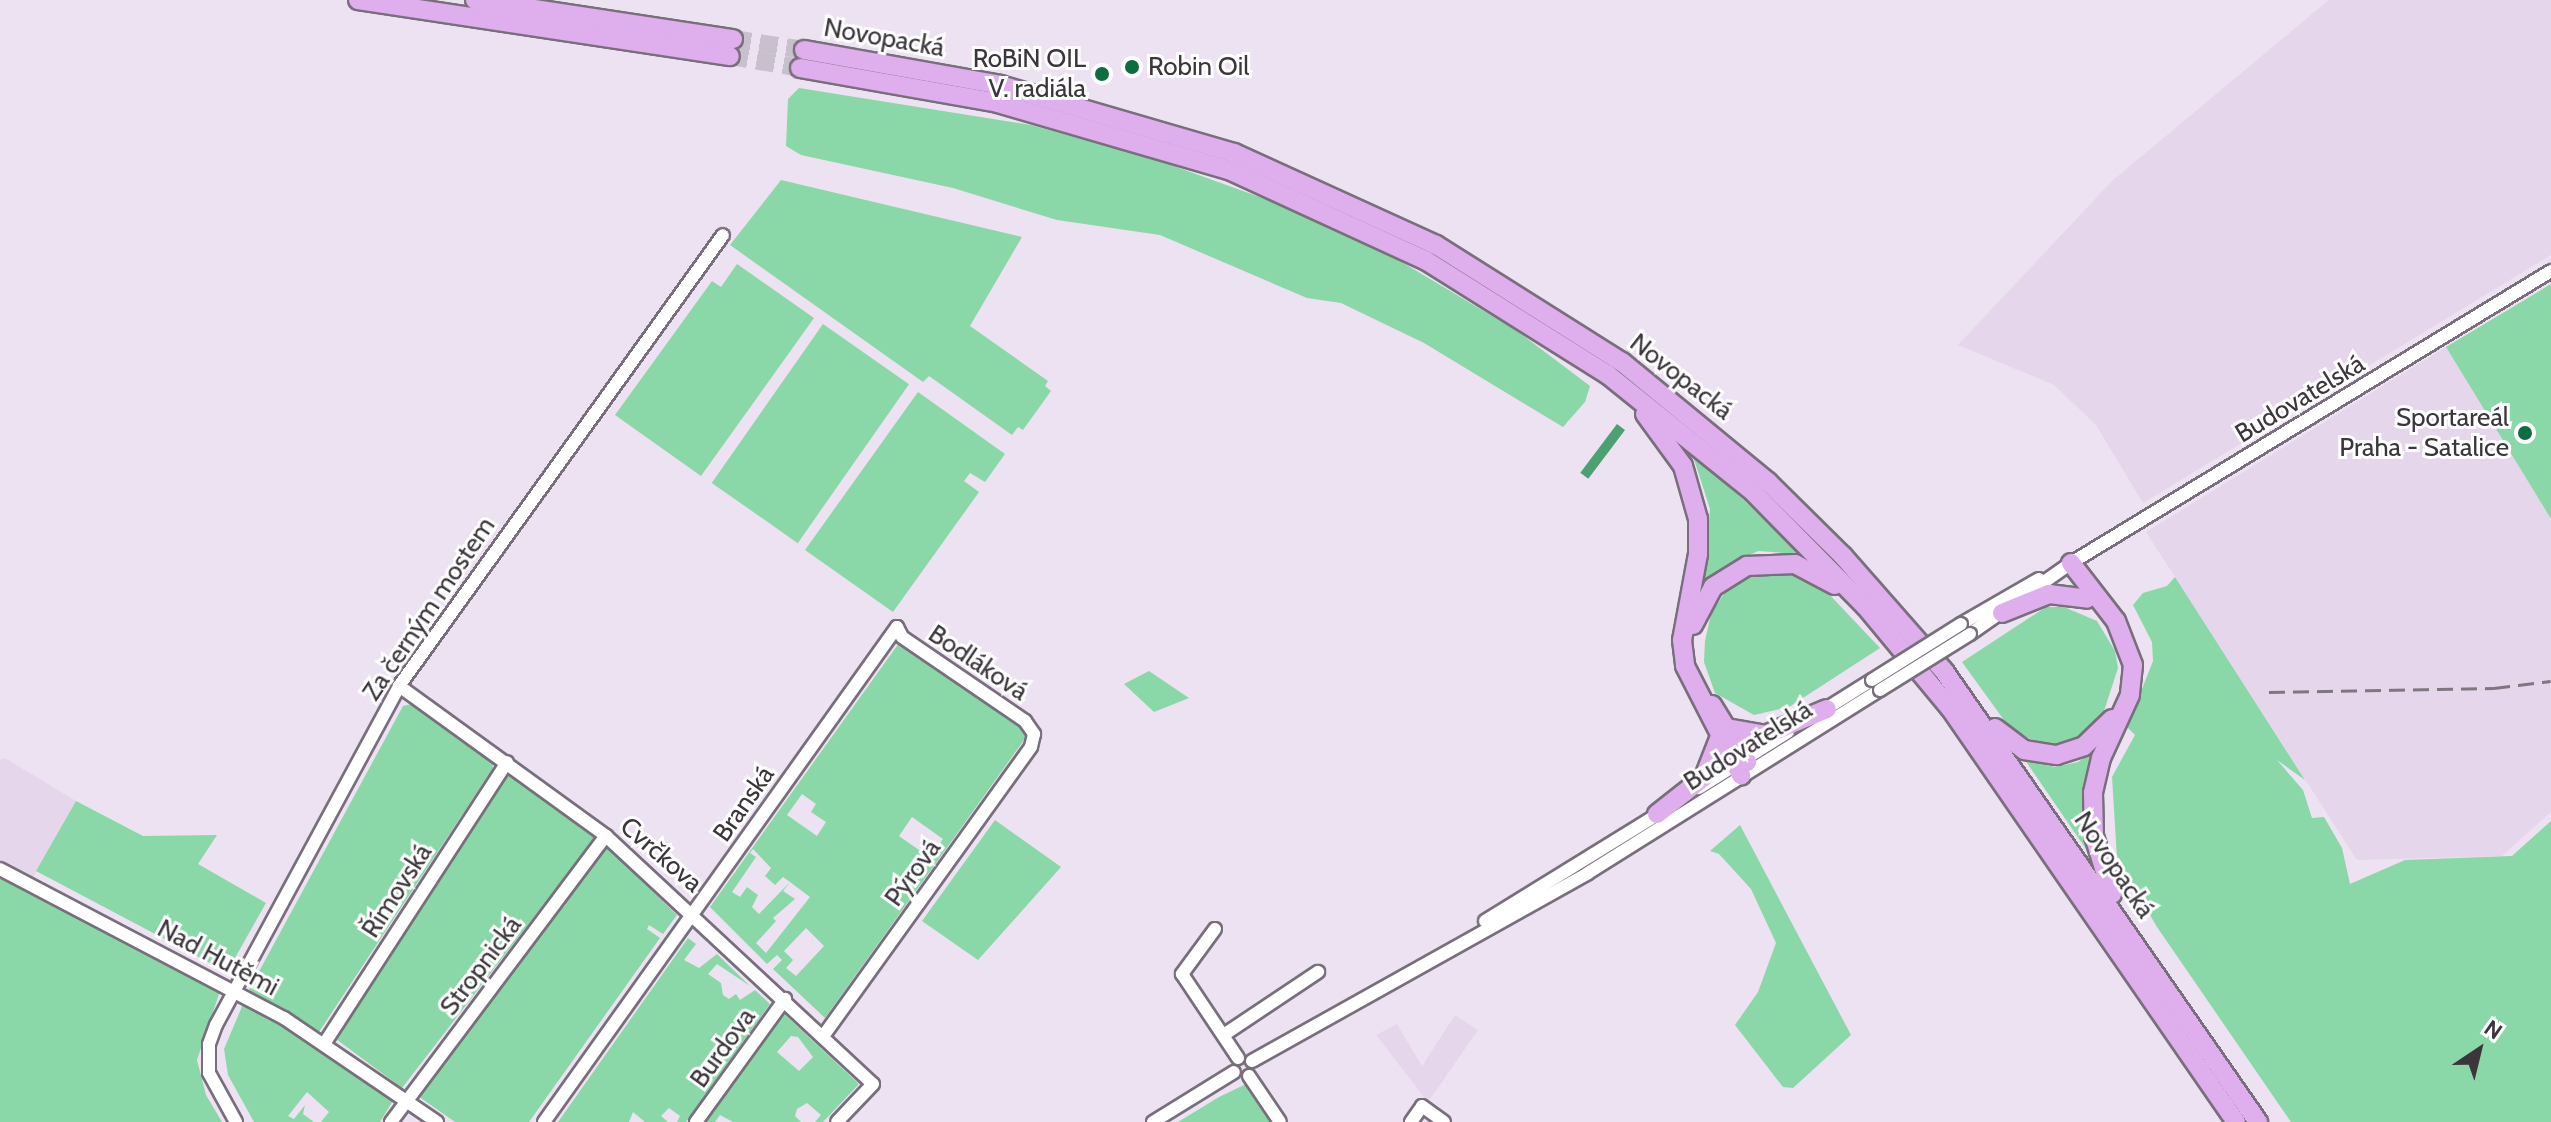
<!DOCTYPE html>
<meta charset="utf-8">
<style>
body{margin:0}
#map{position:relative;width:2551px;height:1122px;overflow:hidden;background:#ede2f1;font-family:Cabin,sans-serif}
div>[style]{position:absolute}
.built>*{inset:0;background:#e6d6eb}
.green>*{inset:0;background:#8ad7a8;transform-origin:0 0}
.water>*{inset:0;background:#4ca071;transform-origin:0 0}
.highway-tunnel>*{height:18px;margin-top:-9px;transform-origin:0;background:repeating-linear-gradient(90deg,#c9c0cd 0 18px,transparent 0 27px)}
.roads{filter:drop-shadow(2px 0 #796f7c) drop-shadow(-2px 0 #796f7c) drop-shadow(0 2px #796f7c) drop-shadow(0 -2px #796f7c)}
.minor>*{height:12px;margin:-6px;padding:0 6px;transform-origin:6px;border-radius:6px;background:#fff}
.highway>*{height:18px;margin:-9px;padding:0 9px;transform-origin:9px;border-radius:9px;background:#deaeed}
.rail>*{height:3px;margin-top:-1.5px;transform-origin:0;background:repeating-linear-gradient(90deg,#7e7780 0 16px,transparent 0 24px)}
.bridges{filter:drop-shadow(2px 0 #796f7c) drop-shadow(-2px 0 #796f7c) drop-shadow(0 2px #796f7c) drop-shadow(0 -2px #796f7c)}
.minor-bridge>*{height:12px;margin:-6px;padding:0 6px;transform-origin:6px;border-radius:6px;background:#fff}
.dots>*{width:22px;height:22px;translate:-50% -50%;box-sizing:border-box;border:4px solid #fff;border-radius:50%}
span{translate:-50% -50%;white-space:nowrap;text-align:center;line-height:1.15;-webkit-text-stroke:6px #fff;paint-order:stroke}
.street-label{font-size:26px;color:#3a363b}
.poi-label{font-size:26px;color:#3a363b}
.right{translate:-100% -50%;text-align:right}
.left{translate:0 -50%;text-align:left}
.north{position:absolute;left:2439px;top:1010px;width:80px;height:80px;-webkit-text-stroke:6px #fff;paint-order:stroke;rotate:35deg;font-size:22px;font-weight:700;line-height:32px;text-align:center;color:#3a363b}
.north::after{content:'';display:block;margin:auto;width:28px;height:36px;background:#3a363b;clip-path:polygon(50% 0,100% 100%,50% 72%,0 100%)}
</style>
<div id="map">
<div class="built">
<div style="clip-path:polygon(2329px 0,2551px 0,2551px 255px,2143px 503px,2096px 425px,2054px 385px,1958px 345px,2112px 181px)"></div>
<div style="clip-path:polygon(2446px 347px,2551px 519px,2551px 812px,2502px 856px,2357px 860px,2146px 532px)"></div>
<div style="clip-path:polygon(5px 758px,76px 801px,31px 881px,0 864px,0 760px)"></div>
<div style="clip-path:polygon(1455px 1015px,1478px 1030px,1428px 1102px,1376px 1035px,1397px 1024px,1422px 1066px)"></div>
</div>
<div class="green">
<div style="clip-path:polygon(799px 88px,1031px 125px,1157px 160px,1276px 203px,1400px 261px,1517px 331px,1590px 386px,1585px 402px,1563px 427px,1424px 343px,1341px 303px,1307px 298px,1160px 235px,1057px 220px,953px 188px,801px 155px,786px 146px,788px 99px)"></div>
<div style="clip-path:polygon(781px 180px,1022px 237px,970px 326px,1048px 381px,1045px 386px,1051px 391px,1023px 430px,1018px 427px,1012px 435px,929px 376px,923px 382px,730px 245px)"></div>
<div style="clip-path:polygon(737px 264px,814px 318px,701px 476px,615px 415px,712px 281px,721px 287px)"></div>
<div style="clip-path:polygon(2551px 284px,2551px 519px,2446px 347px)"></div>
<div style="left:823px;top:324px;width:105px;height:194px;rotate:35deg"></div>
<div style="clip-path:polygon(918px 392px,1005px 454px,985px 482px,970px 473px,964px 481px,979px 492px,893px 612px,805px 550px)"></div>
<div style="clip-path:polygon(1693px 456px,1744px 500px,1800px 554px,1758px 551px,1719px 570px,1704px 585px,1710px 509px)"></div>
<div style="clip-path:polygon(1781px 570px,1826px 591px,1880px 648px,1789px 707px,1754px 715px,1715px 693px,1704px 662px,1705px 641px,1711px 614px,1725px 592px,1761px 571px)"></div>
<div style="clip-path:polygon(2175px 577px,2305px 780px,2277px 760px,2303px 790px,2312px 818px,2324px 817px,2342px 848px,2350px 884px,2405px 860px,2512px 856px,2551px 821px,2551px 1122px,2291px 1122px,2157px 927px,2117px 858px,2112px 777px,2135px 735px,2127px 727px,2153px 661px,2152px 642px,2133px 605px,2143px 593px,2167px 586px)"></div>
<div style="clip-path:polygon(2046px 607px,2064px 607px,2097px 621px,2115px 651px,2118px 668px,2103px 714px,2076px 737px,2056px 744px,2036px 742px,2009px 727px,1962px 662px)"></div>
<div style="clip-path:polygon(evenodd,899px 643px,1029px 733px,825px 1018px,773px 969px,782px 960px,777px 955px,767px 964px,710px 907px,899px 643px,802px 794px,816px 804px,811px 812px,826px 822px,817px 836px,787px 815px,802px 794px,899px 643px,912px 817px,943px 839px,929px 857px,899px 836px,912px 817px,899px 643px,753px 849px,771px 868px,765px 876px,775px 885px,783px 877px,790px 882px,759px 914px,752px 907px,758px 895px,747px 887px,740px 897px,732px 892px,756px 857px,750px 853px,753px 849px,899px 643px,790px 882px,810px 897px,766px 953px,756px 943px,776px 921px,773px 918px,795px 899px,783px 891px,790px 882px,899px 643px,806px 928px,824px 946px,796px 976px,786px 968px,793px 960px,784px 951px,806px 928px)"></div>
<div style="clip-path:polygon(1149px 671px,1189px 698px,1154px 712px,1124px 684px)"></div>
<div style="clip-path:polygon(412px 704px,492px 760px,493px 768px,319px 1032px,249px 990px,403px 706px)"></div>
<div style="clip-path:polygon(2097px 749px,2084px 814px,2088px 852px,2025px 760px,2055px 767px,2078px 762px)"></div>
<div style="clip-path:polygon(512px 775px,595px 838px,402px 1088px,336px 1039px,506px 776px)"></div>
<div style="clip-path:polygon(76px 801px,143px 836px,217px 835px,198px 864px,266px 903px,227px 972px,36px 871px)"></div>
<div style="clip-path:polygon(995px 820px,1061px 867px,978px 960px,922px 921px)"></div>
<div style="clip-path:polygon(1740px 825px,1851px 1035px,1793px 1088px,1783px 1087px,1735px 1025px,1758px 992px,1776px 943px,1751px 889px,1719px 854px,1710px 851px)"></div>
<div style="clip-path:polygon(607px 847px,677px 915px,663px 934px,649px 925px,647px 929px,660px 938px,529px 1122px,455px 1122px,418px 1096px)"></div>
<div style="clip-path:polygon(0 875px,220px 991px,197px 1060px,206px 1095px,222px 1122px,0 1122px)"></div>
<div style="clip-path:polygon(688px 938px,696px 944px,684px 960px,699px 968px,717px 954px,750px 986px,717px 964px,708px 974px,721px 983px,723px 995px,729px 999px,736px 994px,740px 1000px,755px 990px,770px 1004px,686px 1122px,677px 1122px,680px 1116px,669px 1108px,661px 1116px,668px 1122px,645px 1122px,633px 1112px,629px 1122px,558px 1122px)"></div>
<div style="clip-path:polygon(244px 1002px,394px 1099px,380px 1122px,321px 1122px,329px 1112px,307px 1092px,288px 1116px,294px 1119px,305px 1105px,303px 1114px,314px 1122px,254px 1122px,228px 1075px,224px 1049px)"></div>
<div style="clip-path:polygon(evenodd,782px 1012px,859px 1084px,823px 1122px,815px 1122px,821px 1115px,807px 1103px,797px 1109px,795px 1116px,801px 1122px,733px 1122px,720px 1115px,715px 1122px,705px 1122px,782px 1012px,791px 1036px,798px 1037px,813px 1057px,799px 1071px,777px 1052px,791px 1036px)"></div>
<div style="clip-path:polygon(1246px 1084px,1273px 1122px,1178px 1122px,1219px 1097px)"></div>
</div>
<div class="water">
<div style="left:1617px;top:424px;width:10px;height:61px;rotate:37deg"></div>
</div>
<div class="highway-tunnel">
<div style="left:733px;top:39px;width:72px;rotate:8.8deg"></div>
<div style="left:730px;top:56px;width:71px;rotate:9.7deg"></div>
</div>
<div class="roads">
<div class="minor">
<div style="left:1961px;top:624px;width:90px;rotate:-30deg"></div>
<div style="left:1970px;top:634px;width:123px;rotate:-35.1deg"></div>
<div style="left:2071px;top:563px;width:562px;rotate:-31.31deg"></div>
<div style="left:399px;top:686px;width:256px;rotate:35.9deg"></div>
<div style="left:606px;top:836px;width:364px;rotate:42.9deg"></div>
<div style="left:873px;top:1084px;width:52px;rotate:133.5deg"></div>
<div style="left:1821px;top:712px;width:60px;rotate:-32.1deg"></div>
<div style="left:1699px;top:788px;width:105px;rotate:-32.2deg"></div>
<div style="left:0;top:869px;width:321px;rotate:27.7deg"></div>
<div style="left:284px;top:1018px;width:185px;rotate:34.2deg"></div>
<div style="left:1485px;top:921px;width:209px;rotate:-31.7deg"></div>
<div style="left:1215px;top:929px;width:56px;rotate:126.3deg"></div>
<div style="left:1182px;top:974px;width:101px;rotate:56.3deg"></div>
<div style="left:1225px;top:1034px;width:112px;rotate:-33.7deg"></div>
<div style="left:324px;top:1044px;width:336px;rotate:-57deg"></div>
<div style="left:1252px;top:1061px;width:385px;rotate:-29.2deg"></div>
<div style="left:1588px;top:873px;width:345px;rotate:-32.1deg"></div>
<div style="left:1249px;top:1076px;width:55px;rotate:56deg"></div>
<div style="left:236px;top:1122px;width:56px;rotate:-118.9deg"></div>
<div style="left:209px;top:1073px;width:29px;rotate:-90deg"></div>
<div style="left:209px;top:1044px;width:20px;rotate:-70deg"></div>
<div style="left:216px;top:1025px;width:385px;rotate:-61.6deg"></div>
<div style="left:399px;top:686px;width:555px;rotate:-54.31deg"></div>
<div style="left:391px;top:1122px;width:358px;rotate:-53.1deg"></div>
<div style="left:544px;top:1122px;width:608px;rotate:-54.51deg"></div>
<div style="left:897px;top:627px;width:11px;rotate:63deg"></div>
<div style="left:902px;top:637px;width:149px;rotate:34.3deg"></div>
<div style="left:1025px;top:721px;width:16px;rotate:55deg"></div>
<div style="left:1034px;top:734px;width:13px;rotate:103deg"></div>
<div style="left:1031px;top:747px;width:356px;rotate:125.7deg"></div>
<div style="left:696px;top:1122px;width:152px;rotate:-54.1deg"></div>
<div style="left:1153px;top:1122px;width:95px;rotate:-31.7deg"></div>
<div style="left:1411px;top:1122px;width:19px;rotate:-55deg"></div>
<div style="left:1422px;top:1106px;width:27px;rotate:36deg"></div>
</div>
<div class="highway">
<div style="left:358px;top:0;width:376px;rotate:8.6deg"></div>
<div style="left:475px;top:0;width:261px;rotate:8.6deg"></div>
<div style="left:804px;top:50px;width:199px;rotate:10.1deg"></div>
<div style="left:1000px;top:85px;width:244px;rotate:16.2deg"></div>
<div style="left:1234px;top:153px;width:222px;rotate:24.5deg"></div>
<div style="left:1436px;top:245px;width:220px;rotate:32.2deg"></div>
<div style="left:1622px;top:362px;width:189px;rotate:39.4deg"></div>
<div style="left:1768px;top:482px;width:105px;rotate:44.6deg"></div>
<div style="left:1843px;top:556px;width:153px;rotate:48.7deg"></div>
<div style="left:1944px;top:671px;width:550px;rotate:55.15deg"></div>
<div style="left:800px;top:68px;width:201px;rotate:10deg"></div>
<div style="left:998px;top:103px;width:241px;rotate:16.2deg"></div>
<div style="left:1229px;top:170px;width:216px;rotate:24.7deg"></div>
<div style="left:1425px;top:260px;width:215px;rotate:32.1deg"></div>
<div style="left:1607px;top:374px;width:188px;rotate:38.9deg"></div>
<div style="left:1753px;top:492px;width:161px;rotate:45.5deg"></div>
<div style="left:1866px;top:607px;width:131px;rotate:50.3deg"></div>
<div style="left:1950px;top:708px;width:503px;rotate:55.36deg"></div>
<div style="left:1645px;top:414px;width:64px;rotate:53.8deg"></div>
<div style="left:1683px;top:466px;width:55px;rotate:74.2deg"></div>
<div style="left:1698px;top:519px;width:35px;rotate:90deg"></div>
<div style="left:1698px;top:554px;width:87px;rotate:100.5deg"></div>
<div style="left:1682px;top:640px;width:26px;rotate:83deg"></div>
<div style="left:1685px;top:666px;width:123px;rotate:62.8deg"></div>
<div style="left:2071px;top:563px;width:73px;rotate:52.2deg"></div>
<div style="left:2116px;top:621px;width:47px;rotate:68.9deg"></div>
<div style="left:2133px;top:665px;width:30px;rotate:96deg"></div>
<div style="left:2130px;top:695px;width:69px;rotate:114.7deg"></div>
<div style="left:2101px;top:758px;width:36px;rotate:103deg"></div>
<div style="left:2093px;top:793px;width:43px;rotate:88.7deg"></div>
<div style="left:2094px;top:836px;width:61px;rotate:72.8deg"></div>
<div style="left:2002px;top:613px;width:51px;rotate:-22deg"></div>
<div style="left:2049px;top:594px;width:38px;rotate:7deg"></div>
<div style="left:1693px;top:625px;width:43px;rotate:-62.2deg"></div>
<div style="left:1713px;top:587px;width:40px;rotate:-32deg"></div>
<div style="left:1747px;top:566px;width:48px;rotate:-2.4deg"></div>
<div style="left:1795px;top:564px;width:45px;rotate:27.7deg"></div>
<div style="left:1712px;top:705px;width:67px;rotate:58.4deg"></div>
<div style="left:1727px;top:728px;width:39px;rotate:10deg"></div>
<div style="left:1765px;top:735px;width:67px;rotate:-22.8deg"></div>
<div style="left:1995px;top:728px;width:36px;rotate:37deg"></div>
<div style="left:2024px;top:750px;width:33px;rotate:9deg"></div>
<div style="left:2057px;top:755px;width:28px;rotate:-18deg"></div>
<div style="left:2084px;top:746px;width:39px;rotate:-44deg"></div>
<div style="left:1657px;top:814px;width:60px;rotate:-38.2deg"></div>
<div style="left:1704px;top:777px;width:41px;rotate:-68.5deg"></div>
</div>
</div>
<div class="rail">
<div style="left:2269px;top:692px;width:225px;rotate:-1deg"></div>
<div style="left:2494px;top:688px;width:57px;rotate:-7deg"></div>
</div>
<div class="bridges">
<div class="minor-bridge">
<div style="left:1872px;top:680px;width:105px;rotate:-32.2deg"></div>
<div style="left:1880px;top:690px;width:106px;rotate:-31.9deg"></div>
</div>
</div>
<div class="dots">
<div style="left:1132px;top:67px;background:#0e6c41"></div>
<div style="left:1102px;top:74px;background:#0e6c41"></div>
<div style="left:2525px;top:433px;background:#0e6c41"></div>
</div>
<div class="street-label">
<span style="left:884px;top:38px;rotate:10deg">Novopacká</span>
<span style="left:1681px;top:377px;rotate:38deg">Novopacká</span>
<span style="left:2300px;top:399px;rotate:-31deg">Budovatelská</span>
<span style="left:429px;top:609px;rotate:-56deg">Za černým mostem</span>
<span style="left:978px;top:663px;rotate:34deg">Bodláková</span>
<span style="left:1748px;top:746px;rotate:-32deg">Budovatelská</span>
<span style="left:744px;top:804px;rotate:-55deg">Branská</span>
<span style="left:661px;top:855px;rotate:41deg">Cvrčkova</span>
<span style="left:2114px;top:865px;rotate:56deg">Novopacká</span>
<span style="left:913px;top:873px;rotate:-54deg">Pýrová</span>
<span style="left:397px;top:891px;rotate:-57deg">Římovská</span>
<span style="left:218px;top:958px;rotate:28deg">Nad Hutěmi</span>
<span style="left:481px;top:966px;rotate:-53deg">Stropnická</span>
<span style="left:723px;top:1048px;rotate:-54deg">Burdova</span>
</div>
<div class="poi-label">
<span class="right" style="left:1086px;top:74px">RoBiN OIL<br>V. radiála</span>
<span class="left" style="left:1148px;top:67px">Robin Oil</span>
<span class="right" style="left:2509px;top:433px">Sportareál<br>Praha - Satalice</span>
</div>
<div class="north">N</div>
</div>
